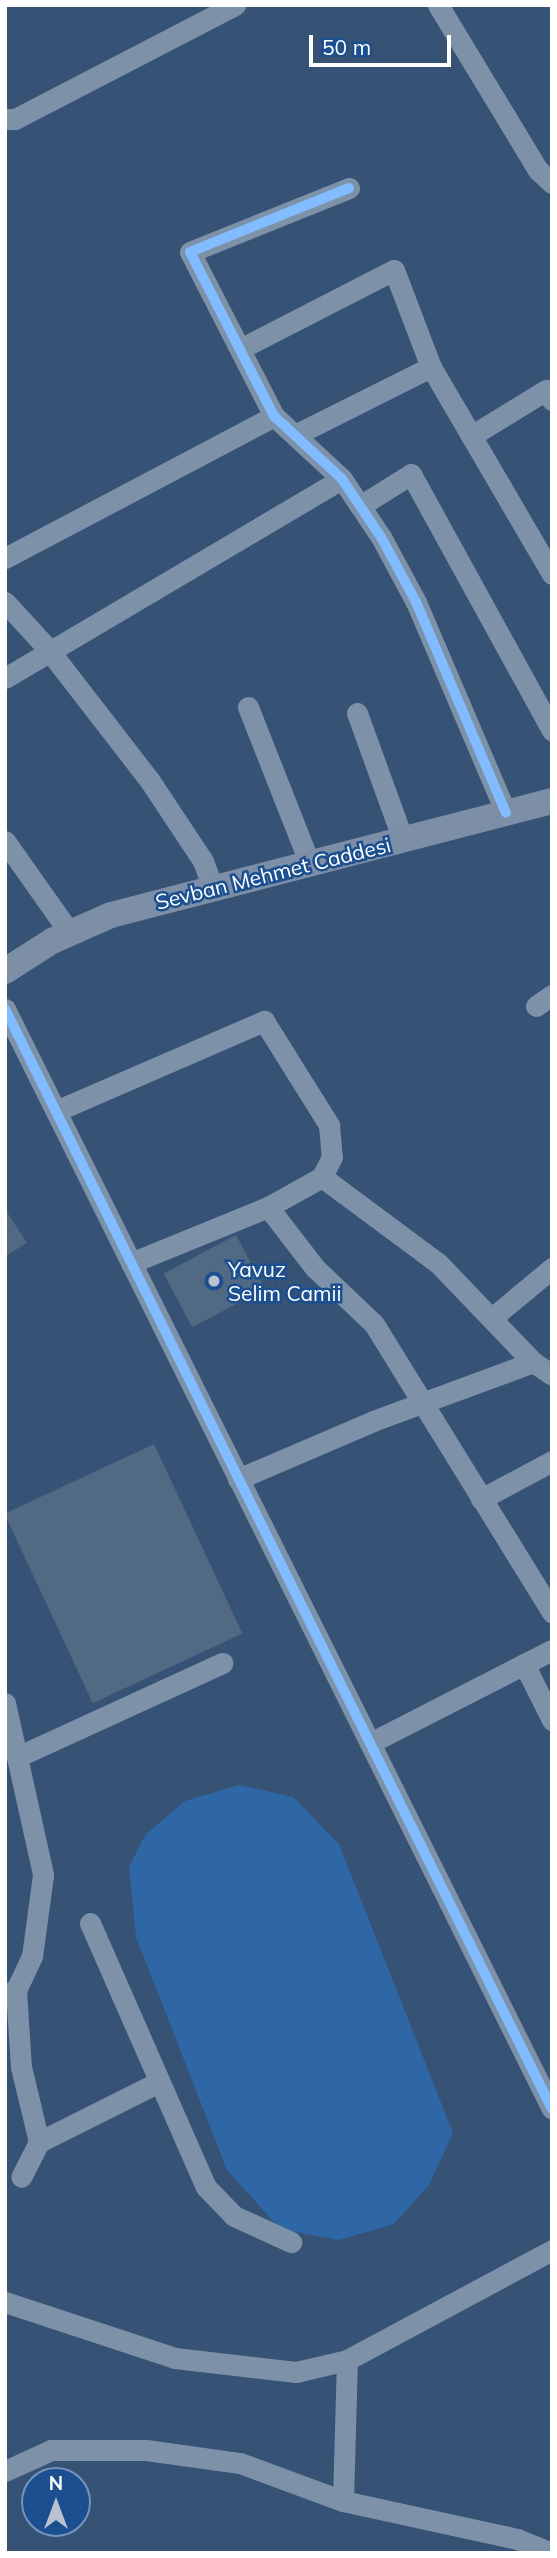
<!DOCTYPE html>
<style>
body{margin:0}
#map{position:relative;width:557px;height:2558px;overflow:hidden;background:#365274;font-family:Mulish,sans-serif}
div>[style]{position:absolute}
.green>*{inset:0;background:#2f66a5}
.building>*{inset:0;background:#526984;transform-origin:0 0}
.minor>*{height:21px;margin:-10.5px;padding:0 10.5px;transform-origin:10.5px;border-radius:10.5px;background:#7d92a8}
.major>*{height:26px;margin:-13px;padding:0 13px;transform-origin:13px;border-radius:13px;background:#7d8ea7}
.cycleway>*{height:10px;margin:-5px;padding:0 5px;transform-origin:5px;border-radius:5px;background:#80bcff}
.dots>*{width:19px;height:19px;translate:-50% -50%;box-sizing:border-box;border:4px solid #1b4f8f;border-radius:50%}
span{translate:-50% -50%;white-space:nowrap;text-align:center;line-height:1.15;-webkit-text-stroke:5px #1b4f8f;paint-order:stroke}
.street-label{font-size:21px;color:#fff}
.poi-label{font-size:21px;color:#fff}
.left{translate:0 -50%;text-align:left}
.frame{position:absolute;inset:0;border:7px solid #fff;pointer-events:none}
.north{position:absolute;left:21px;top:2467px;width:70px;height:70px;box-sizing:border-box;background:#1b4f8f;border:2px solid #7695bc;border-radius:50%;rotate:0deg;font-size:19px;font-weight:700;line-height:28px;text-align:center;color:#fff}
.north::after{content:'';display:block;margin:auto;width:24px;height:32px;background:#b9c2ce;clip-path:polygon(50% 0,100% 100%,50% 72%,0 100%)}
.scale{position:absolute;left:309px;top:35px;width:142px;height:32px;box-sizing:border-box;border:4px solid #fff;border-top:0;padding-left:9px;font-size:21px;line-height:24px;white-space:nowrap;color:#fff;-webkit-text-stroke:5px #1b4f8f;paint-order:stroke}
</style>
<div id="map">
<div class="green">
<div style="clip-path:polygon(239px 1785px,293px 1797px,339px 1844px,453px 2133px,429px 2185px,394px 2224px,339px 2240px,280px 2229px,227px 2170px,136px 1937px,129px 1867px,145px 1835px,185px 1801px)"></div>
</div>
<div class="building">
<div style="clip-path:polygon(5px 1209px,27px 1243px,5px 1256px)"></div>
<div style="left:236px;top:1235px;width:61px;height:82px;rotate:62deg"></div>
<div style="left:154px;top:1444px;width:209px;height:165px;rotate:65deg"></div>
</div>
<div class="minor">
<div style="left:438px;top:5px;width:193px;rotate:58.8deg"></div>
<div style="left:538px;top:170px;width:19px;rotate:43deg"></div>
<div style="left:5px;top:119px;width:10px"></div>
<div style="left:15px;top:119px;width:248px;rotate:-27.4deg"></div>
<div style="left:349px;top:188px;width:171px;rotate:158.1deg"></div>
<div style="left:190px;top:252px;width:184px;rotate:62.9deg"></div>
<div style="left:274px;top:416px;width:93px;rotate:42.8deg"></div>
<div style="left:342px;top:479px;width:70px;rotate:56.1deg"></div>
<div style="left:381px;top:537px;width:74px;rotate:61.7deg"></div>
<div style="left:416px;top:602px;width:229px;rotate:66.9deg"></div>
<div style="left:240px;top:349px;width:173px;rotate:-27.2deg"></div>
<div style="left:394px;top:270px;width:104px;rotate:69.1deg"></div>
<div style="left:431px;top:367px;width:240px;rotate:59.7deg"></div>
<div style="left:295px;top:435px;width:152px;rotate:-26.6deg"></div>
<div style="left:471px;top:436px;width:88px;rotate:-31.5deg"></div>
<div style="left:546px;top:390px;width:12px;rotate:59deg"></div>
<div style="left:360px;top:506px;width:60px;rotate:-32.1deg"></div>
<div style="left:411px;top:474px;width:293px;rotate:61.2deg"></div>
<div style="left:5px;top:558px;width:304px;rotate:-27.8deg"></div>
<div style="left:5px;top:602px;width:64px;rotate:47.5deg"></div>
<div style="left:48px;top:649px;width:167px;rotate:52.3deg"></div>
<div style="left:150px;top:781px;width:96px;rotate:56.5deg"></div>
<div style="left:203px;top:861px;width:30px;rotate:70deg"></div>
<div style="left:5px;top:678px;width:391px;rotate:-30.6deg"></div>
<div style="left:248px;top:707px;width:169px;rotate:68.5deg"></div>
<div style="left:357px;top:713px;width:135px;rotate:70.1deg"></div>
<div style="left:5px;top:841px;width:113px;rotate:54.8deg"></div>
<div style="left:536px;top:1006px;width:19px;rotate:-35deg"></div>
<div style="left:5px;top:1009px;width:1228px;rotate:63.56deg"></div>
<div style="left:56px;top:1111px;width:227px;rotate:-23.4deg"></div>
<div style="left:264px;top:1021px;width:123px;rotate:58deg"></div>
<div style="left:329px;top:1125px;width:32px;rotate:85deg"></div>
<div style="left:332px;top:1157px;width:22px;rotate:117deg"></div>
<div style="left:322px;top:1177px;width:62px;rotate:150.9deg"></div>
<div style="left:268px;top:1207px;width:148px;rotate:157.8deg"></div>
<div style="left:322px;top:1177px;width:144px;rotate:36.6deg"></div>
<div style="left:438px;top:1263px;width:137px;rotate:46.2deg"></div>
<div style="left:533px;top:1362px;width:23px;rotate:34deg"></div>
<div style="left:268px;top:1207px;width:77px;rotate:52.4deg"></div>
<div style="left:315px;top:1268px;width:81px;rotate:43.5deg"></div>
<div style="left:374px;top:1324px;width:339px;rotate:58.3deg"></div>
<div style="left:493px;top:1317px;width:77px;rotate:-39.7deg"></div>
<div style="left:238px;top:1479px;width:147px;rotate:-23.2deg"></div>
<div style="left:373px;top:1421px;width:171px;rotate:-20.2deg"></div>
<div style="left:481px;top:1499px;width:81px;rotate:-28.2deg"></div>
<div style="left:524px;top:1664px;width:63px;rotate:63.4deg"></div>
<div style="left:5px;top:1703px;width:176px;rotate:77.5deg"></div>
<div style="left:43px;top:1875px;width:82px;rotate:97.7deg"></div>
<div style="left:32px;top:1956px;width:38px;rotate:115deg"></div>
<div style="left:16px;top:1990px;width:12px;rotate:160deg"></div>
<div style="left:370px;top:1743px;width:204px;rotate:-27.1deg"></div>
<div style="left:17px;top:1757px;width:226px;rotate:-24.6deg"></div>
<div style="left:90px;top:1923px;width:288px;rotate:66.3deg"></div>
<div style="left:206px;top:2187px;width:40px;rotate:46deg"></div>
<div style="left:234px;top:2216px;width:63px;rotate:24.5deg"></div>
<div style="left:16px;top:1990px;width:77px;rotate:86.3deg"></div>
<div style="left:21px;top:2067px;width:77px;rotate:76.5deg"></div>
<div style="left:39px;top:2142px;width:39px;rotate:117deg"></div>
<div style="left:39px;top:2142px;width:134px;rotate:-26.6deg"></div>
<div style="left:5px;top:2302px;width:179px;rotate:18.2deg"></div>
<div style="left:175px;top:2358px;width:122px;rotate:6.6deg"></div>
<div style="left:296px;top:2372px;width:52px;rotate:-13.2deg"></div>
<div style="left:347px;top:2360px;width:233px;rotate:-28.2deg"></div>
<div style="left:5px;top:2471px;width:51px;rotate:-24.5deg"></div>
<div style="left:51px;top:2450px;width:95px"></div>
<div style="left:146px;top:2450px;width:95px;rotate:7.9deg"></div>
<div style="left:240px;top:2463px;width:110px;rotate:20.3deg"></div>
<div style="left:343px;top:2501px;width:178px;rotate:12.3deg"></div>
<div style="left:517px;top:2539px;width:37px;rotate:22deg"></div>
<div style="left:343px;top:2501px;width:141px;rotate:-88.4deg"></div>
</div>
<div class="major">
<div style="left:5px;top:971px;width:56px;rotate:-32.6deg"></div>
<div style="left:52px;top:941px;width:64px;rotate:-23.8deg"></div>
<div style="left:111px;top:915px;width:455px;rotate:-14.5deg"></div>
</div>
<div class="cycleway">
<div style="left:349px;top:188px;width:171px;rotate:158.1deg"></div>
<div style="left:190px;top:252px;width:184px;rotate:62.9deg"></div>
<div style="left:274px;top:416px;width:93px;rotate:42.8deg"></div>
<div style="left:342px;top:479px;width:70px;rotate:56.1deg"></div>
<div style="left:381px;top:537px;width:74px;rotate:61.7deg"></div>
<div style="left:416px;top:602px;width:229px;rotate:66.9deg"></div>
<div style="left:5px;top:1009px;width:1228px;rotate:63.56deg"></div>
</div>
<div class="dots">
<div style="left:214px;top:1281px;background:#b9c2ce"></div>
</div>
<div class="street-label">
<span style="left:273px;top:873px;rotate:-14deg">Sevban Mehmet Caddesi</span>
</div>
<div class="poi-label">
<span class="left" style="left:228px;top:1281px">Yavuz<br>Selim Camii</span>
</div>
<div class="frame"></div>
<div class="north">N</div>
<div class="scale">50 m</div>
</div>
